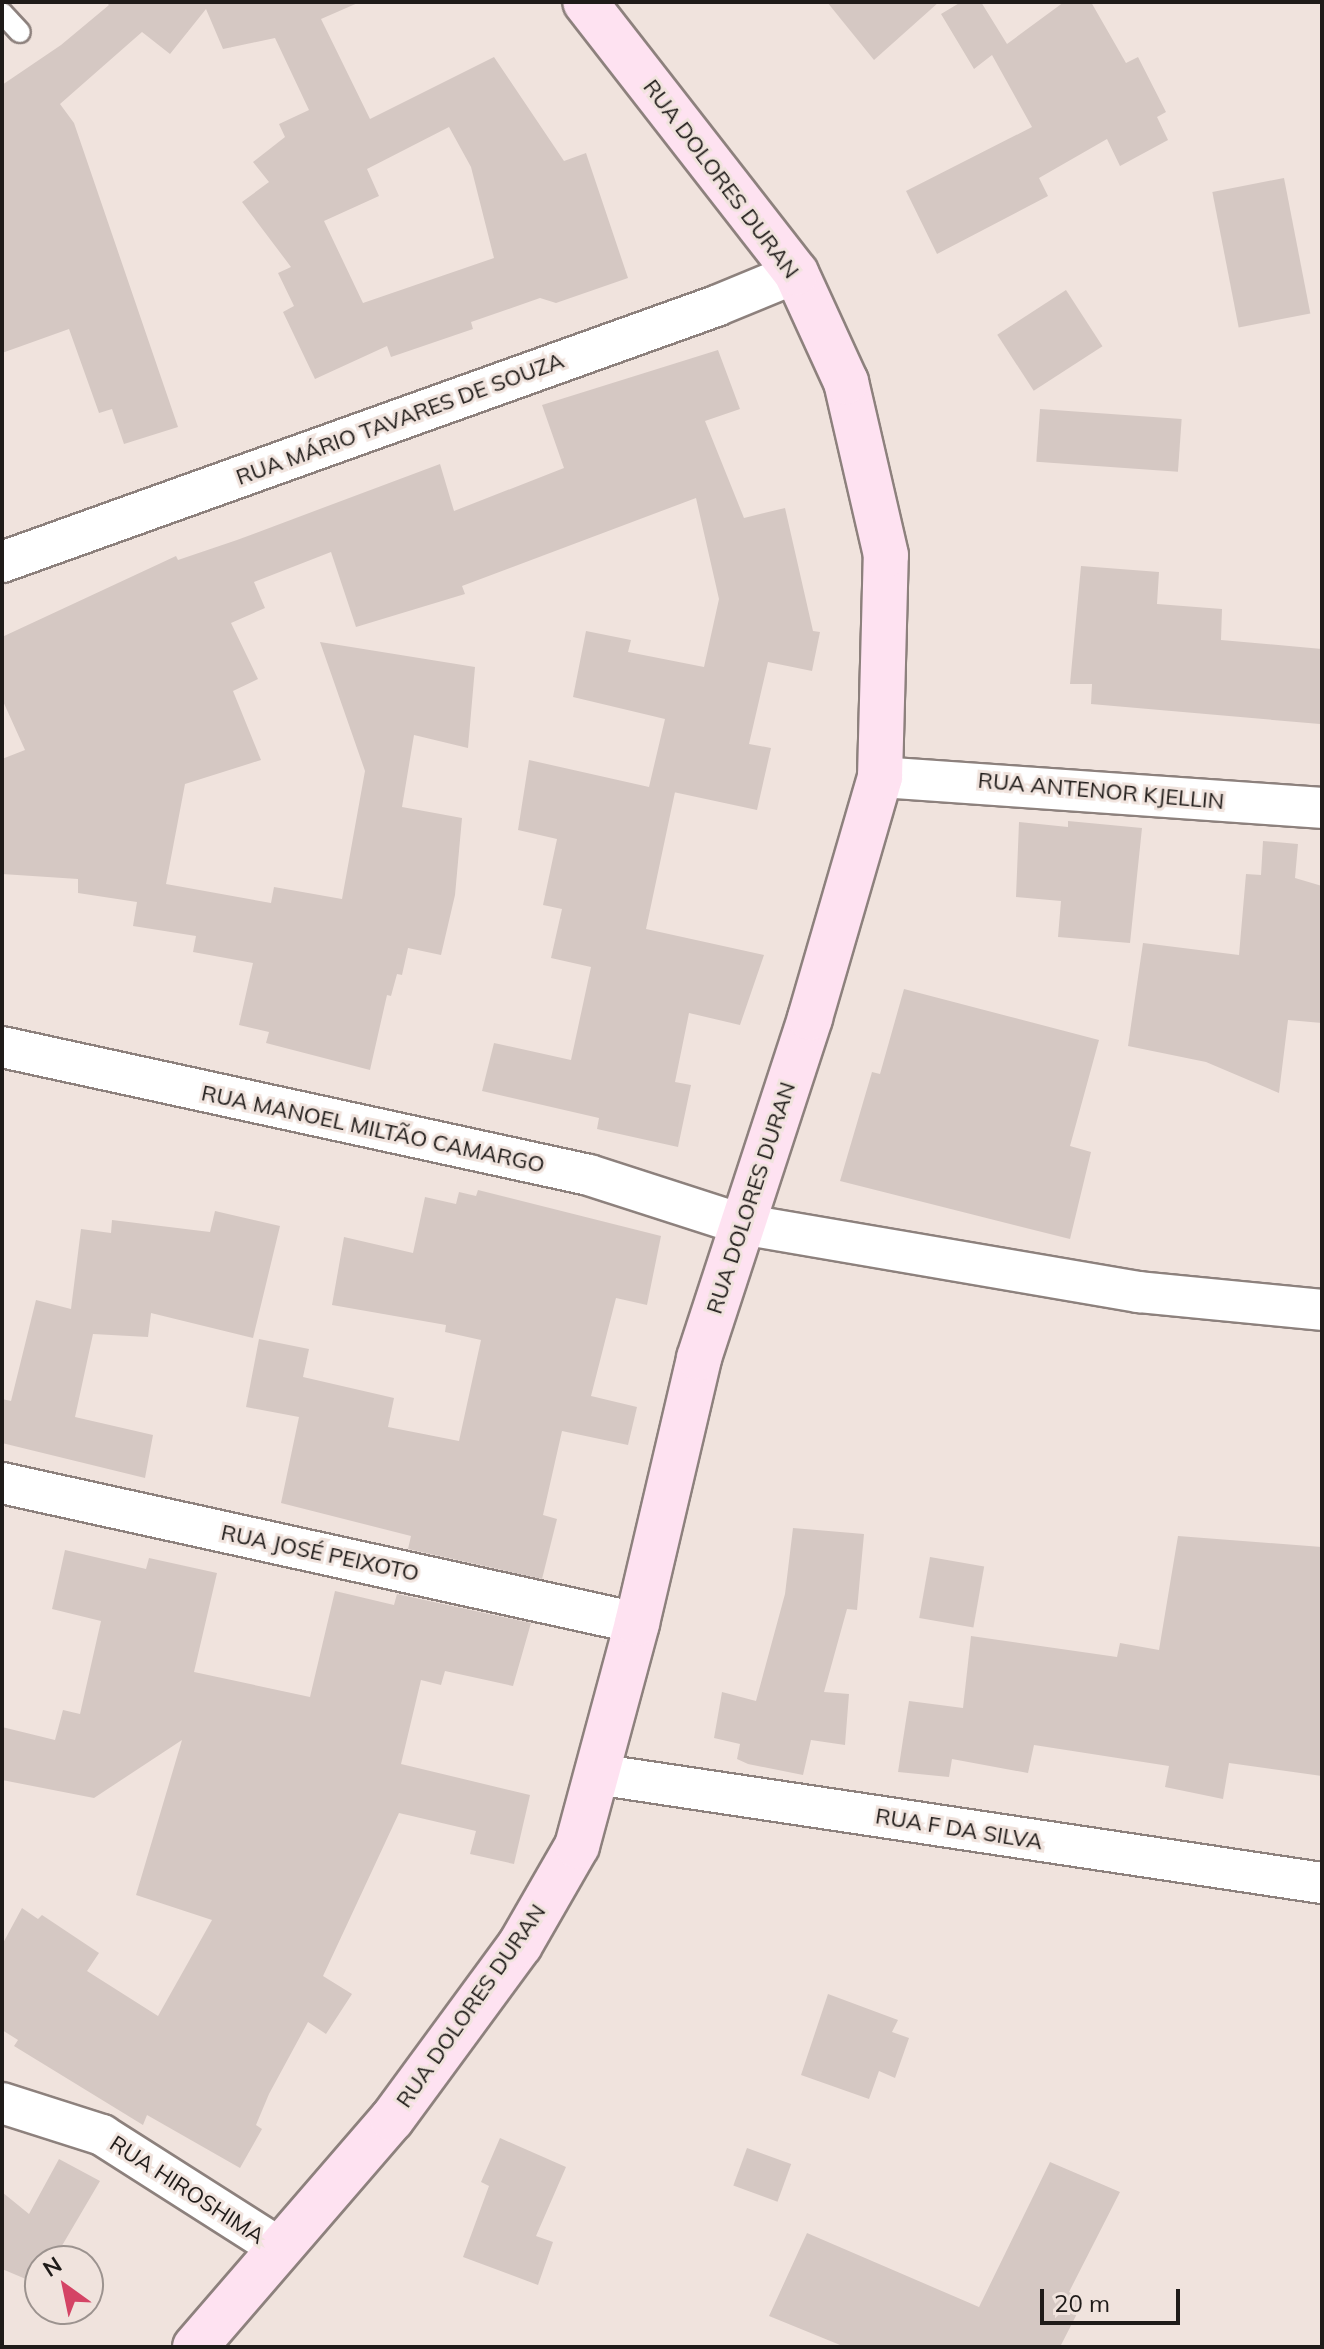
<!DOCTYPE html>
<meta charset="utf-8">
<style>
body{margin:0}
#map{position:relative;width:1324px;height:2349px;overflow:hidden;background:#f0e3dd;font-family:Mulish,sans-serif}
div>[style]{position:absolute}
.building>*{inset:0;background:#d5c8c3;transform-origin:0 0}
.roads{filter:drop-shadow(2px 0 #8d817d) drop-shadow(-2px 0 #8d817d) drop-shadow(0 2px #8d817d) drop-shadow(0 -2px #8d817d)}
.lane>*{height:20px;margin:-10px;padding:0 10px;transform-origin:10px;border-radius:10px;background:#fff}
.street>*{height:40px;margin:-20px;padding:0 20px;transform-origin:20px;border-radius:20px;background:#fff}
.secondary>*{height:44px;margin:-22px;padding:0 22px;transform-origin:22px;border-radius:22px;background:#fee2f1}
span{translate:-50% -50%;white-space:nowrap;text-align:center;line-height:1.15;-webkit-text-stroke:6px #f0e3dd;paint-order:stroke}
.street-label{font-size:22px;color:#1f1b19}
.frame{position:absolute;inset:0;border:4px solid #1f1b19;pointer-events:none}
.north{position:absolute;left:24px;top:2245px;width:80px;height:80px;box-sizing:border-box;background:#f0e3dd;border:2px solid #9c938f;border-radius:50%;rotate:327deg;font-size:22px;font-weight:700;line-height:32px;text-align:center;color:#1f1b19}
.north::after{content:'';display:block;margin:auto;width:28px;height:36px;background:#d44465;clip-path:polygon(50% 0,100% 100%,50% 72%,0 100%)}
.scale{position:absolute;left:1040px;top:2289px;width:140px;height:36px;box-sizing:border-box;border:4px solid #1f1b19;border-top:0;padding-left:10px;font-size:24px;line-height:28px;white-space:nowrap;color:#1f1b19;-webkit-text-stroke:6px #f0e3dd;paint-order:stroke}
</style>
<div id="map">
<div class="building">
<div style="clip-path:polygon(evenodd,106px 2px,360px 2px,321px 19px,370px 119px,494px 57px,564px 161px,586px 153px,628px 278px,556px 303px,540px 298px,471px 322px,473px 329px,391px 357px,387px 346px,315px 379px,283px 312px,294px 306px,278px 273px,291px 267px,242px 202px,269px 182px,253px 162px,285px 137px,279px 124px,309px 110px,275px 38px,223px 49px,206px 9px,170px 54px,142px 32px,60px 104px,74px 123px,178px 427px,124px 444px,112px 409px,99px 413px,69px 329px,2px 353px,2px 85px,61px 45px,109px 5px,106px 2px,449px 127px,471px 167px,494px 258px,363px 303px,324px 221px,379px 196px,367px 169px,449px 127px)"></div>
<div style="clip-path:polygon(827px 2px,939px 2px,874px 60px)"></div>
<div style="clip-path:polygon(961px 2px,981px 2px,1007px 44px,1064px 2px,1091px 2px,1126px 63px,1138px 57px,1166px 112px,1157px 117px,1168px 140px,1120px 166px,1107px 139px,1039px 178px,1048px 196px,937px 254px,906px 191px,1032px 127px,992px 55px,974px 69px,941px 14px)"></div>
<div style="left:1284px;top:178px;width:138px;height:73px;rotate:79deg"></div>
<div style="left:1066px;top:290px;width:67px;height:82px;rotate:57deg"></div>
<div style="clip-path:polygon(718px 350px,740px 409px,705px 421px,744px 518px,785px 508px,813px 631px,820px 632px,812px 671px,768px 662px,749px 744px,771px 748px,757px 810px,664px 790px,675px 792px,646px 929px,764px 955px,740px 1025px,689px 1013px,675px 1082px,691px 1085px,678px 1147px,597px 1129px,599px 1118px,482px 1091px,494px 1043px,571px 1060px,591px 967px,551px 958px,562px 909px,543px 905px,557px 839px,518px 830px,529px 760px,649px 787px,665px 719px,573px 697px,586px 631px,631px 640px,628px 652px,704px 667px,719px 599px,696px 498px,462px 586px,465px 594px,356px 627px,331px 552px,254px 582px,265px 608px,231px 623px,258px 679px,233px 691px,261px 760px,185px 784px,166px 884px,271px 903px,274px 887px,342px 899px,365px 771px,320px 642px,475px 667px,468px 748px,414px 735px,402px 807px,462px 818px,455px 895px,441px 955px,408px 948px,402px 975px,397px 974px,391px 996px,387px 995px,370px 1070px,266px 1043px,269px 1032px,239px 1025px,253px 963px,193px 952px,196px 936px,133px 926px,137px 902px,78px 893px,78px 879px,2px 874px,2px 759px,25px 750px,2px 699px,2px 637px,176px 556px,178px 560px,237px 540px,440px 464px,454px 511px,564px 468px,542px 405px)"></div>
<div style="left:1040px;top:409px;width:142px;height:53px;rotate:4deg"></div>
<div style="clip-path:polygon(1081px 566px,1159px 572px,1157px 604px,1222px 609px,1221px 640px,1322px 649px,1320px 724px,1091px 704px,1092px 684px,1070px 684px)"></div>
<div style="clip-path:polygon(1068px 821px,1142px 828px,1130px 943px,1058px 937px,1061px 901px,1016px 897px,1019px 822px,1068px 827px)"></div>
<div style="clip-path:polygon(1263px 841px,1298px 844px,1295px 878px,1322px 886px,1322px 1023px,1288px 1020px,1279px 1093px,1206px 1062px,1128px 1046px,1143px 943px,1239px 955px,1246px 874px,1261px 875px)"></div>
<div style="clip-path:polygon(904px 989px,1099px 1040px,1070px 1146px,1091px 1152px,1070px 1239px,840px 1181px,872px 1072px,880px 1074px)"></div>
<div style="clip-path:polygon(478px 1190px,661px 1236px,647px 1305px,616px 1298px,591px 1396px,637px 1407px,628px 1445px,562px 1431px,543px 1515px,557px 1519px,542px 1579px,408px 1549px,411px 1536px,281px 1503px,299px 1417px,246px 1407px,259px 1339px,309px 1349px,303px 1377px,394px 1398px,388px 1427px,459px 1441px,481px 1340px,445px 1332px,446px 1325px,332px 1305px,344px 1237px,413px 1253px,425px 1197px,456px 1204px,459px 1192px,476px 1196px)"></div>
<div style="clip-path:polygon(215px 1211px,280px 1226px,253px 1338px,151px 1313px,148px 1337px,93px 1334px,75px 1417px,153px 1435px,145px 1478px,2px 1443px,2px 1399px,11px 1401px,36px 1300px,71px 1309px,81px 1229px,111px 1233px,112px 1220px,210px 1232px)"></div>
<div style="clip-path:polygon(793px 1528px,864px 1534px,857px 1610px,847px 1609px,824px 1692px,849px 1694px,845px 1745px,811px 1740px,803px 1775px,748px 1764px,737px 1759px,740px 1744px,714px 1738px,722px 1692px,756px 1701px,785px 1594px)"></div>
<div style="clip-path:polygon(1178px 1536px,1322px 1547px,1322px 1776px,1229px 1763px,1223px 1799px,1165px 1787px,1169px 1766px,1034px 1745px,1028px 1773px,952px 1759px,949px 1777px,898px 1772px,909px 1701px,963px 1708px,971px 1636px,1117px 1657px,1120px 1643px,1159px 1650px)"></div>
<div style="clip-path:polygon(65px 1550px,146px 1569px,149px 1558px,217px 1573px,194px 1672px,310px 1697px,335px 1591px,394px 1605px,397px 1594px,531px 1623px,513px 1686px,445px 1671px,441px 1685px,421px 1680px,401px 1764px,530px 1795px,514px 1864px,470px 1854px,476px 1831px,399px 1813px,323px 1976px,352px 1994px,326px 2034px,308px 2022px,269px 2094px,256px 2125px,262px 2129px,240px 2168px,147px 2115px,143px 2125px,14px 2046px,18px 2040px,2px 2030px,2px 1945px,22px 1908px,38px 1919px,42px 1915px,99px 1953px,87px 1971px,158px 2016px,212px 1920px,136px 1895px,182px 1740px,94px 1798px,2px 1780px,2px 1727px,55px 1740px,63px 1710px,80px 1714px,101px 1621px,52px 1609px)"></div>
<div style="left:930px;top:1557px;width:55px;height:62px;rotate:10deg"></div>
<div style="clip-path:polygon(828px 1994px,898px 2020px,892px 2032px,909px 2038px,895px 2078px,879px 2071px,869px 2099px,801px 2075px)"></div>
<div style="clip-path:polygon(500px 2138px,566px 2167px,536px 2236px,553px 2242px,538px 2285px,463px 2257px,489px 2186px,481px 2182px)"></div>
<div style="left:747px;top:2148px;width:47px;height:40px;rotate:20deg"></div>
<div style="clip-path:polygon(59px 2159px,100px 2181px,53px 2261px,40px 2261px,40px 2285px,2px 2269px,2px 2192px,29px 2214px)"></div>
<div style="clip-path:polygon(1050px 2162px,1120px 2192px,1069px 2292px,1084px 2300px,1060px 2347px,845px 2347px,769px 2316px,807px 2233px,979px 2307px)"></div>
</div>
<div class="roads">
<div class="lane">
<div style="left:2px;top:13px;width:26px;rotate:47deg"></div>
</div>
<div class="street">
<div style="left:2px;top:562px;width:759px;rotate:-19.72deg"></div>
<div style="left:716px;top:306px;width:87px;rotate:-22.4deg"></div>
<div style="left:880px;top:777px;width:443px;rotate:4deg"></div>
<div style="left:2px;top:1047px;width:601px;rotate:12.3deg"></div>
<div style="left:589px;top:1175px;width:160px;rotate:17.9deg"></div>
<div style="left:741px;top:1224px;width:404px;rotate:9.7deg"></div>
<div style="left:1139px;top:1292px;width:184px;rotate:5.6deg"></div>
<div style="left:2px;top:1483px;width:650px;rotate:12.43deg"></div>
<div style="left:596px;top:1774px;width:734px;rotate:8.54deg"></div>
<div style="left:2px;top:2103px;width:105px;rotate:17.7deg"></div>
<div style="left:102px;top:2135px;width:212px;rotate:32.5deg"></div>
</div>
<div class="secondary">
<div style="left:195px;top:2347px;width:301px;rotate:-49.2deg"></div>
<div style="left:392px;top:2119px;width:216px;rotate:-53.7deg"></div>
<div style="left:520px;top:1945px;width:114px;rotate:-60.1deg"></div>
<div style="left:577px;top:1846px;width:231px;rotate:-74.9deg"></div>
<div style="left:637px;top:1623px;width:272px;rotate:-76.8deg"></div>
<div style="left:699px;top:1358px;width:358px;rotate:-71.9deg"></div>
<div style="left:810px;top:1018px;width:251px;rotate:-73.8deg"></div>
<div style="left:880px;top:777px;width:222px;rotate:-88.5deg"></div>
<div style="left:886px;top:555px;width:178px;rotate:-103deg"></div>
<div style="left:846px;top:382px;width:120px;rotate:-114.6deg"></div>
<div style="left:796px;top:273px;width:343px;rotate:-127.9deg"></div>
</div>
</div>
<div class="street-label">
<span style="left:721px;top:179px;rotate:53deg">RUA DOLORES DURAN</span>
<span style="left:400px;top:419px;rotate:-20deg">RUA MÁRIO TAVARES DE SOUZA</span>
<span style="left:1101px;top:791px;rotate:5deg">RUA ANTENOR KJELLIN</span>
<span style="left:373px;top:1129px;rotate:12deg">RUA MANOEL MILTÃO CAMARGO</span>
<span style="left:751px;top:1198px;rotate:-72deg">RUA DOLORES DURAN</span>
<span style="left:320px;top:1553px;rotate:12deg">RUA JOSÉ PEIXOTO</span>
<span style="left:959px;top:1829px;rotate:9deg">RUA F DA SILVA</span>
<span style="left:471px;top:2006px;rotate:-55deg">RUA DOLORES DURAN</span>
<span style="left:187px;top:2190px;rotate:33deg">RUA HIROSHIMA</span>
</div>
<div class="frame"></div>
<div class="north">N</div>
<div class="scale">20 m</div>
</div>
